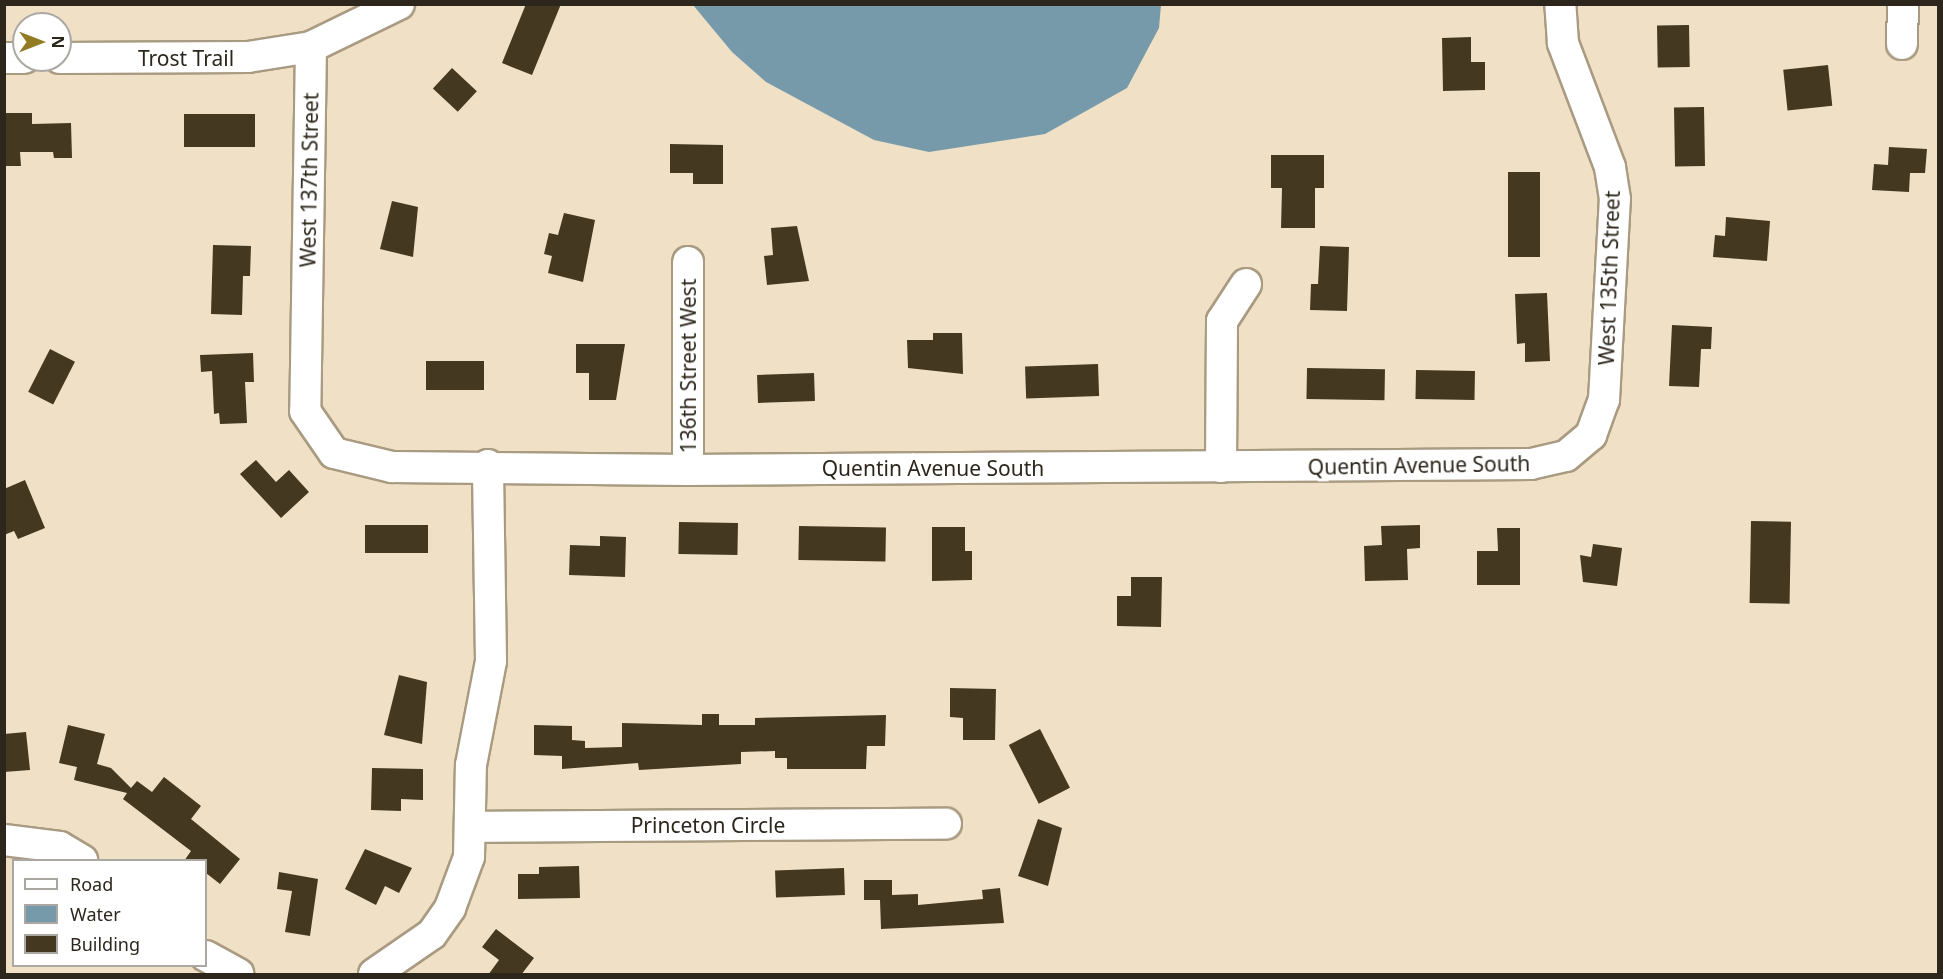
<!DOCTYPE html>
<style>
body{margin:0}
#map{position:relative;width:1943px;height:979px;overflow:hidden;background:#f0e1c6;font-family:"Noto Sans",sans-serif}
div>[style]{position:absolute}
.water>*{inset:0;background:#779aaa}
.building>*{inset:0;background:#443821;transform-origin:0 0}
.roads{filter:drop-shadow(2px 0 #a99b82) drop-shadow(-2px 0 #a99b82) drop-shadow(0 2px #a99b82) drop-shadow(0 -2px #a99b82)}
.minor>*{height:30px;margin:-15px;padding:0 15px;transform-origin:15px;border-radius:15px;background:#fff}
span{translate:-50% -50%;white-space:nowrap;text-align:center;line-height:1.15;-webkit-text-stroke:6px #fff;paint-order:stroke}
.street-label{font-size:21px;color:#2c261c}
.frame{position:absolute;inset:0;border:6px solid #2c261c;pointer-events:none}
.legend{position:absolute;left:12px;top:859px;width:195px;height:108px;box-sizing:border-box;background:#fff;border:2px solid #aba8a4;margin:0;padding:8px 10px;list-style:none;font-size:18px;color:#2c261c}
.legend li{display:flex;align-items:center;gap:12px;height:30px}
.legend b{width:30px;border:2px solid #aba8a4}
.north{position:absolute;left:12px;top:12px;width:60px;height:60px;box-sizing:border-box;background:#fff;border:2px solid #aba8a4;border-radius:50%;rotate:90deg;font-size:16px;font-weight:700;line-height:24px;text-align:center;color:#2c261c}
.north::after{content:'';display:block;margin:auto;width:21px;height:27px;background:#927c23;clip-path:polygon(50% 0,100% 100%,50% 72%,0 100%)}
</style>
<div id="map">
<div class="water">
<div style="clip-path:polygon(693px 5px,1161px 5px,1159px 28px,1127px 88px,1045px 134px,929px 152px,874px 140px,766px 82px,732px 52px)"></div>
</div>
<div class="building">
<div style="clip-path:polygon(526px 4px,561px 4px,532px 75px,502px 63px)"></div>
<div style="left:1689px;top:25px;width:42px;height:32px;rotate:89deg"></div>
<div style="clip-path:polygon(1471px 37px,1471px 62px,1485px 62px,1485px 90px,1443px 91px,1442px 38px)"></div>
<div style="left:1828px;top:65px;width:41px;height:45px;rotate:84deg"></div>
<div style="left:452px;top:68px;width:34px;height:28px;rotate:43deg"></div>
<div style="left:1704px;top:107px;width:59px;height:30px;rotate:89deg"></div>
<div style="clip-path:polygon(4px 113px,32px 113px,32px 124px,71px 123px,72px 158px,54px 158px,53px 152px,20px 152px,21px 166px,4px 166px)"></div>
<div style="left:184px;top:114px;width:71px;height:33px"></div>
<div style="clip-path:polygon(670px 144px,723px 145px,723px 184px,693px 184px,693px 173px,670px 173px)"></div>
<div style="clip-path:polygon(1889px 147px,1927px 149px,1925px 173px,1910px 173px,1909px 192px,1872px 190px,1874px 164px,1888px 165px)"></div>
<div style="clip-path:polygon(1271px 155px,1324px 155px,1324px 188px,1315px 188px,1315px 228px,1281px 228px,1282px 188px,1271px 188px)"></div>
<div style="left:1508px;top:172px;width:32px;height:85px"></div>
<div style="clip-path:polygon(392px 201px,418px 207px,413px 257px,380px 249px)"></div>
<div style="clip-path:polygon(564px 213px,595px 220px,583px 282px,548px 273px,552px 256px,544px 254px,549px 233px,558px 235px)"></div>
<div style="clip-path:polygon(1726px 217px,1770px 221px,1767px 261px,1713px 257px,1715px 235px,1725px 236px)"></div>
<div style="clip-path:polygon(797px 226px,809px 281px,767px 285px,764px 256px,773px 255px,771px 228px)"></div>
<div style="clip-path:polygon(213px 245px,251px 246px,250px 276px,243px 276px,242px 315px,211px 314px)"></div>
<div style="clip-path:polygon(1320px 246px,1349px 247px,1347px 311px,1310px 310px,1311px 284px,1318px 284px)"></div>
<div style="clip-path:polygon(1547px 293px,1550px 361px,1525px 362px,1525px 343px,1517px 344px,1515px 294px)"></div>
<div style="clip-path:polygon(1672px 325px,1712px 327px,1711px 349px,1701px 349px,1699px 387px,1669px 386px)"></div>
<div style="clip-path:polygon(933px 333px,962px 333px,963px 374px,908px 368px,907px 340px,933px 340px)"></div>
<div style="clip-path:polygon(576px 344px,625px 344px,616px 400px,589px 400px,589px 373px,576px 373px)"></div>
<div style="left:50px;top:349px;width:28px;height:48px;rotate:27deg"></div>
<div style="clip-path:polygon(253px 353px,254px 382px,245px 382px,247px 423px,220px 424px,219px 413px,214px 414px,212px 371px,201px 372px,200px 355px)"></div>
<div style="left:484px;top:361px;width:29px;height:58px;rotate:90deg"></div>
<div style="left:1098px;top:364px;width:32px;height:73px;rotate:88deg"></div>
<div style="left:1307px;top:368px;width:78px;height:31px;rotate:1deg"></div>
<div style="left:1416px;top:370px;width:59px;height:29px;rotate:1deg"></div>
<div style="left:814px;top:373px;width:28px;height:57px;rotate:88deg"></div>
<div style="clip-path:polygon(256px 460px,276px 482px,289px 470px,309px 492px,281px 518px,240px 474px)"></div>
<div style="clip-path:polygon(25px 480px,45px 528px,18px 539px,14px 531px,4px 535px,4px 489px)"></div>
<div style="left:1751px;top:521px;width:40px;height:82px;rotate:1deg"></div>
<div style="left:679px;top:522px;width:59px;height:32px;rotate:1deg"></div>
<div style="left:365px;top:525px;width:63px;height:28px"></div>
<div style="clip-path:polygon(1420px 525px,1420px 548px,1407px 549px,1408px 580px,1365px 581px,1364px 546px,1382px 545px,1381px 526px)"></div>
<div style="left:799px;top:526px;width:87px;height:34px;rotate:1deg"></div>
<div style="clip-path:polygon(932px 527px,965px 527px,965px 551px,972px 551px,972px 580px,932px 581px)"></div>
<div style="clip-path:polygon(1497px 528px,1520px 528px,1520px 585px,1477px 585px,1477px 551px,1498px 551px)"></div>
<div style="clip-path:polygon(600px 536px,626px 537px,625px 577px,569px 575px,570px 545px,600px 546px)"></div>
<div style="clip-path:polygon(1593px 544px,1622px 548px,1617px 586px,1583px 582px,1580px 555px,1591px 557px)"></div>
<div style="clip-path:polygon(1131px 577px,1162px 577px,1161px 627px,1117px 626px,1117px 596px,1131px 596px)"></div>
<div style="clip-path:polygon(399px 675px,427px 682px,422px 744px,384px 735px)"></div>
<div style="clip-path:polygon(950px 688px,996px 689px,995px 740px,963px 740px,963px 718px,950px 717px)"></div>
<div style="clip-path:polygon(702px 714px,719px 714px,719px 725px,755px 725px,755px 718px,886px 715px,885px 746px,867px 746px,866px 769px,787px 769px,787px 758px,775px 758px,775px 751px,741px 752px,741px 764px,639px 770px,638px 763px,562px 769px,562px 756px,534px 755px,534px 725px,572px 726px,572px 740px,585px 741px,585px 748px,622px 747px,622px 723px,702px 725px)"></div>
<div style="clip-path:polygon(68px 725px,105px 734px,97px 764px,111px 768px,131px 788px,137px 781px,152px 792px,164px 777px,201px 806px,191px 819px,240px 859px,220px 884px,206px 873px,206px 861px,184px 861px,191px 851px,123px 799px,127px 793px,74px 780px,77px 767px,59px 763px)"></div>
<div style="left:1040px;top:729px;width:66px;height:35px;rotate:63deg"></div>
<div style="clip-path:polygon(26px 732px,30px 770px,4px 772px,4px 734px)"></div>
<div style="clip-path:polygon(372px 768px,423px 769px,423px 800px,401px 799px,401px 811px,371px 810px)"></div>
<div style="clip-path:polygon(1038px 819px,1062px 828px,1048px 886px,1018px 876px)"></div>
<div style="clip-path:polygon(365px 849px,412px 868px,399px 893px,385px 886px,376px 905px,345px 889px)"></div>
<div style="clip-path:polygon(579px 866px,580px 898px,518px 899px,518px 874px,539px 874px,539px 867px)"></div>
<div style="left:844px;top:868px;width:27px;height:69px;rotate:88deg"></div>
<div style="clip-path:polygon(279px 872px,318px 879px,310px 936px,285px 932px,292px 891px,277px 889px)"></div>
<div style="clip-path:polygon(864px 880px,892px 880px,892px 895px,918px 894px,918px 905px,983px 899px,982px 890px,1000px 888px,1004px 923px,881px 929px,880px 900px,864px 900px)"></div>
<div style="clip-path:polygon(496px 929px,534px 958px,521px 975px,488px 975px,499px 960px,482px 947px)"></div>
</div>
<div class="roads">
<div class="minor">
<div style="left:399px;top:4px;width:98px;rotate:154deg"></div>
<div style="left:311px;top:47px;width:364px;rotate:90.9deg"></div>
<div style="left:305px;top:411px;width:51px;rotate:55.4deg"></div>
<div style="left:334px;top:453px;width:60px;rotate:13.6deg"></div>
<div style="left:392px;top:467px;width:296px;rotate:0.6deg"></div>
<div style="left:688px;top:470px;width:843px;rotate:-0.41deg"></div>
<div style="left:1531px;top:464px;width:36px;rotate:-13deg"></div>
<div style="left:1566px;top:456px;width:33px;rotate:-40deg"></div>
<div style="left:1591px;top:435px;width:37px;rotate:-70deg"></div>
<div style="left:1604px;top:400px;width:201px;rotate:-86.9deg"></div>
<div style="left:1615px;top:199px;width:32px;rotate:-99deg"></div>
<div style="left:1610px;top:167px;width:133px;rotate:-110.8deg"></div>
<div style="left:1563px;top:43px;width:39px;rotate:-94deg"></div>
<div style="left:1902px;top:44px;width:40px;rotate:-88.6deg"></div>
<div style="left:4px;top:58px;width:20px"></div>
<div style="left:60px;top:58px;width:188px;rotate:-0.3deg"></div>
<div style="left:248px;top:57px;width:64px;rotate:-9deg"></div>
<div style="left:688px;top:262px;width:208px;rotate:90deg"></div>
<div style="left:1221px;top:467px;width:146px;rotate:-89.6deg"></div>
<div style="left:1222px;top:321px;width:44px;rotate:-57deg"></div>
<div style="left:470px;top:827px;width:476px;rotate:-0.4deg"></div>
<div style="left:4px;top:840px;width:56px;rotate:7.1deg"></div>
<div style="left:60px;top:847px;width:26px;rotate:31deg"></div>
<div style="left:206px;top:956px;width:37px;rotate:29deg"></div>
<div style="left:374px;top:974px;width:70px;rotate:-34.6deg"></div>
<div style="left:432px;top:934px;width:32px;rotate:-55deg"></div>
<div style="left:450px;top:908px;width:54px;rotate:-69.6deg"></div>
<div style="left:469px;top:857px;width:92px;rotate:-88.8deg"></div>
<div style="left:471px;top:765px;width:106px;rotate:-79.1deg"></div>
<div style="left:491px;top:661px;width:196px;rotate:-90.9deg"></div>
</div>
</div>
<div class="street-label">
<span style="left:186px;top:58px">Trost Trail</span>
<span style="left:309px;top:180px;rotate:-89deg">West 137th Street</span>
<span style="left:1609px;top:278px;rotate:-88deg">West 135th Street</span>
<span style="left:688px;top:366px;rotate:-90deg">136th Street West</span>
<span style="left:1419px;top:465px;rotate:-1deg">Quentin Avenue South</span>
<span style="left:933px;top:468px">Quentin Avenue South</span>
<span style="left:708px;top:825px">Princeton Circle</span>
</div>
<div class="frame"></div>
<ul class="legend">
<li><b style="height:8px;background:#fff"></b>Road</li>
<li><b style="height:16px;background:#779aaa"></b>Water</li>
<li><b style="height:16px;background:#443821"></b>Building</li>
</ul>
<div class="north">N</div>
</div>
